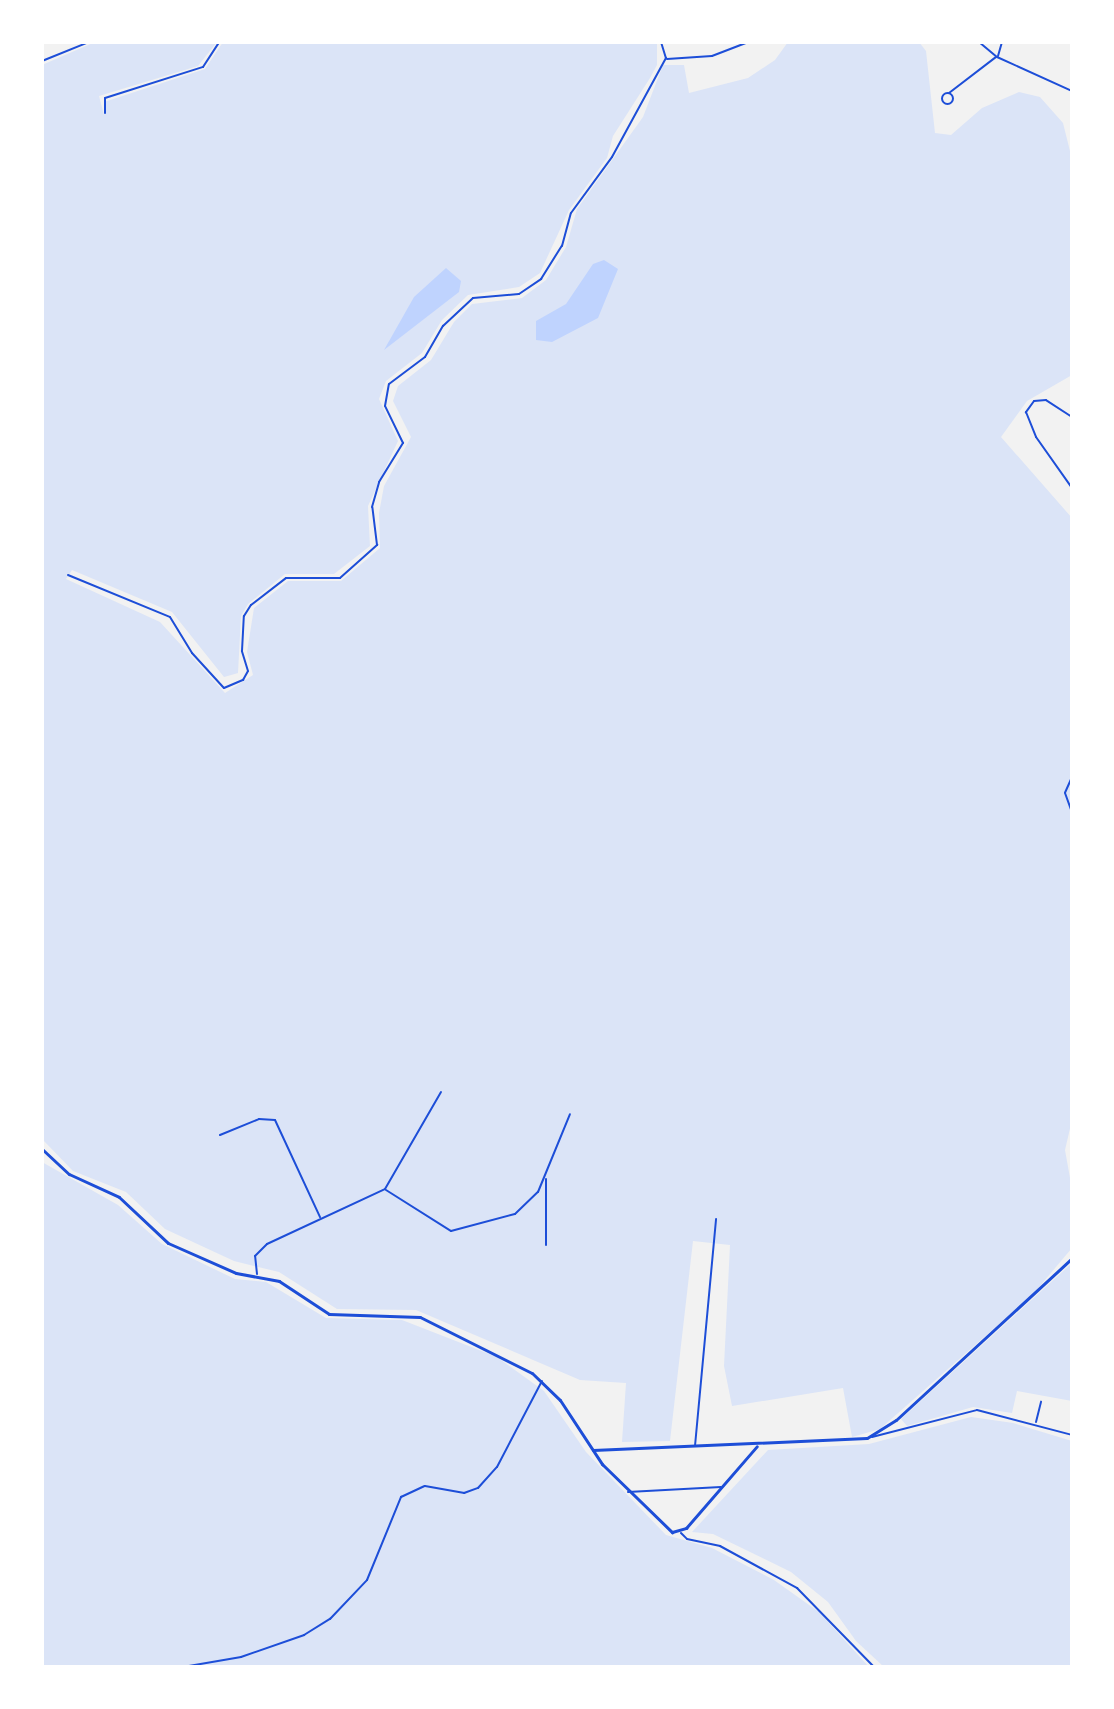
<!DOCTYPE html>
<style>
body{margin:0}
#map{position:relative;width:1114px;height:1709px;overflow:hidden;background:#f2f2f2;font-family:Poppins,sans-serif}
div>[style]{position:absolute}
.green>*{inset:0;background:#dbe4f7}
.water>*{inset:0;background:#bfd3fe}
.minor>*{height:2px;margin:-1px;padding:0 1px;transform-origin:1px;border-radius:1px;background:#1d4ed8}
.minor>.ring{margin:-1px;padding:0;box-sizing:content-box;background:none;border:2px solid #1d4ed8;border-radius:50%}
.tertiary>*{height:3px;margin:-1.5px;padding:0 1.5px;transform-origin:1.5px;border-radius:1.5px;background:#1d4ed8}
span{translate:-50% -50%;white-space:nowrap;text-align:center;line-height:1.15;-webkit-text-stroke:6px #fff;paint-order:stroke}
.frame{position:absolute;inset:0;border:44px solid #fff;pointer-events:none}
</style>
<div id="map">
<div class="green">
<div style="clip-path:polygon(95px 42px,217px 42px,198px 66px,99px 96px,104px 115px,104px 102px,205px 69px,223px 42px,657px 42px,657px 65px,650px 78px,613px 136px,607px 158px,569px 210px,540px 273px,519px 287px,468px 295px,442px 320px,422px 353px,386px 381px,379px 399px,398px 441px,368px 506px,370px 546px,334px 574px,285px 574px,248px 604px,241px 616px,238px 673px,224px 677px,172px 612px,72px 570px,66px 579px,160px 622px,225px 693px,253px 675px,247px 652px,254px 608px,288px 581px,341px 581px,380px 548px,379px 513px,384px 486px,411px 437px,393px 401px,398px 386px,431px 360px,454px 322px,472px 304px,522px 298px,546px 280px,566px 247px,577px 209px,643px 117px,663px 65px,684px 65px,689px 93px,748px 78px,775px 60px,788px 42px,919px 42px,926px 51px,935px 133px,951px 135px,982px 108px,1019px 92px,1040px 97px,1063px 123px,1072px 159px,1072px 375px,1027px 401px,1001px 437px,1072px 518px,1072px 1120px,1065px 1150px,1072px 1189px,1072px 1248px,1034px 1293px,880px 1429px,852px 1437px,843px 1388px,732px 1406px,724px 1366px,730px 1245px,693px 1241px,670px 1441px,622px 1442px,626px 1383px,580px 1380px,416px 1310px,337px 1309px,279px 1272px,234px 1261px,165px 1229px,126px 1192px,73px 1171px,42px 1139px,42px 65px)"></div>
<div style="clip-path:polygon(42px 1162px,118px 1205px,162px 1244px,235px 1279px,266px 1282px,326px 1318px,402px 1320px,497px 1357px,544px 1391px,586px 1452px,666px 1535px,712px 1548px,774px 1580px,819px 1612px,869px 1667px,42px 1667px)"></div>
<div style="clip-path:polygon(1072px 1263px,1072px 1401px,1017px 1391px,1012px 1413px,973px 1407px,907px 1426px,901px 1419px)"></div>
<div style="clip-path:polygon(971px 1417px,1013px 1423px,1072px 1441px,1072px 1667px,884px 1667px,856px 1641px,828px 1602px,791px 1572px,713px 1534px,692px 1532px,768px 1450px,869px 1444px)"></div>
</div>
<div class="water">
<div style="clip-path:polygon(604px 260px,618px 269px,598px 318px,552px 342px,536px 340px,536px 321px,566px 304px,593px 264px)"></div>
<div style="clip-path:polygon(446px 268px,461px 281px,459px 292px,384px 350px,414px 297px)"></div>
</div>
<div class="minor">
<div style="left:661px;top:42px;width:17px;rotate:73deg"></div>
<div style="left:979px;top:42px;width:23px;rotate:40deg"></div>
<div style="left:997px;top:57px;width:82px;rotate:24.4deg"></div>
<div style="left:998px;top:56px;width:15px;rotate:-74deg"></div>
<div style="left:667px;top:59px;width:45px;rotate:-3.8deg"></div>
<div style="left:712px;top:56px;width:39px;rotate:-21deg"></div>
<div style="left:42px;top:61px;width:51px;rotate:-22deg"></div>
<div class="ring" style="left:941.5px;top:92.5px;width:9px;height:9px"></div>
<div style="left:949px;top:93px;width:59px;rotate:-37.5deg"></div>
<div style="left:105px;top:113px;width:15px;rotate:-90deg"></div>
<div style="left:105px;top:98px;width:103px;rotate:-17.6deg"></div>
<div style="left:203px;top:67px;width:30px;rotate:-57deg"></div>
<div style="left:1072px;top:417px;width:31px;rotate:-147deg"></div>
<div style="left:1046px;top:400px;width:12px;rotate:175deg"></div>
<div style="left:1034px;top:401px;width:14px;rotate:126deg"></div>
<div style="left:1026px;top:412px;width:27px;rotate:68deg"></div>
<div style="left:1036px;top:437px;width:62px;rotate:54.8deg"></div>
<div style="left:68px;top:575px;width:110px;rotate:22.4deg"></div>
<div style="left:170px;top:617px;width:42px;rotate:58.6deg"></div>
<div style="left:192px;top:653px;width:47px;rotate:47.6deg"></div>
<div style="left:224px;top:688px;width:21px;rotate:-23deg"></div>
<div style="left:243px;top:680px;width:10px;rotate:-61deg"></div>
<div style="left:248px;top:671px;width:21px;rotate:-107deg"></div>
<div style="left:242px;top:651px;width:35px;rotate:-87deg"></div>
<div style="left:244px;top:616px;width:13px;rotate:-58deg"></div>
<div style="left:251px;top:605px;width:44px;rotate:-37.6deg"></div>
<div style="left:286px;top:578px;width:54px"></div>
<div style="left:340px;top:578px;width:50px;rotate:-41.7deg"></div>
<div style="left:377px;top:545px;width:38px;rotate:-97deg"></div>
<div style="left:372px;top:507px;width:26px;rotate:-74deg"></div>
<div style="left:379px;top:482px;width:46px;rotate:-58.4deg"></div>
<div style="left:403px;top:443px;width:41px;rotate:-115.9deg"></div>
<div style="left:385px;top:406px;width:22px;rotate:-80deg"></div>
<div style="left:389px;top:384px;width:45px;rotate:-36.9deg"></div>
<div style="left:425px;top:357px;width:36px;rotate:-60deg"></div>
<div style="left:443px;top:326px;width:41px;rotate:-43deg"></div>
<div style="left:473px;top:298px;width:46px;rotate:-5deg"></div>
<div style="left:519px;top:294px;width:27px;rotate:-34deg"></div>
<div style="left:541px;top:279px;width:39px;rotate:-58deg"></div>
<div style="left:562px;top:246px;width:34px;rotate:-75deg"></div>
<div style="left:571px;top:213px;width:69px;rotate:-53.8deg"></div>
<div style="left:612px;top:157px;width:113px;rotate:-61.4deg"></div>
<div style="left:1072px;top:777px;width:17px;rotate:114deg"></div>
<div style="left:1065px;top:793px;width:20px;rotate:70deg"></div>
<div style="left:220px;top:1135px;width:42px;rotate:-22.3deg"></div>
<div style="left:259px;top:1119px;width:16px;rotate:4deg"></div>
<div style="left:275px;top:1120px;width:107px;rotate:65.1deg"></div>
<div style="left:386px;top:1190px;width:77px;rotate:32.2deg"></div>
<div style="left:451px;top:1231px;width:66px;rotate:-14.9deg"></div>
<div style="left:515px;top:1214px;width:32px;rotate:-44deg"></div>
<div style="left:538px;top:1192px;width:84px;rotate:-67.7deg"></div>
<div style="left:546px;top:1245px;width:66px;rotate:-90deg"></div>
<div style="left:257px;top:1274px;width:18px;rotate:-96deg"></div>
<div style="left:255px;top:1256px;width:17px;rotate:-45deg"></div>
<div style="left:267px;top:1244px;width:130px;rotate:-25deg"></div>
<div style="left:385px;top:1189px;width:112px;rotate:-60deg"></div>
<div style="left:1036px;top:1422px;width:21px;rotate:-76deg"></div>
<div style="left:872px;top:1437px;width:108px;rotate:-14.4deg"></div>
<div style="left:977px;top:1410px;width:98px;rotate:14.7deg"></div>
<div style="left:695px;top:1446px;width:228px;rotate:-84.7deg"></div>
<div style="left:628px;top:1492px;width:93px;rotate:-3.1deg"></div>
<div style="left:681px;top:1533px;width:8px;rotate:45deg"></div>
<div style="left:687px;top:1539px;width:34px;rotate:12deg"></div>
<div style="left:720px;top:1546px;width:88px;rotate:28.6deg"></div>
<div style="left:797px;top:1588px;width:110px;rotate:45.7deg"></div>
<div style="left:183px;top:1667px;width:59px;rotate:-9.8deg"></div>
<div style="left:241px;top:1657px;width:67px;rotate:-19.2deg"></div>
<div style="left:304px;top:1635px;width:31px;rotate:-32deg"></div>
<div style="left:330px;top:1619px;width:54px;rotate:-46.5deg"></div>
<div style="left:367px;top:1580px;width:90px;rotate:-67.7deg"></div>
<div style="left:401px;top:1497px;width:26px;rotate:-25deg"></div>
<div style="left:425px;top:1486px;width:40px;rotate:10deg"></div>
<div style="left:464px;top:1493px;width:15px;rotate:-20deg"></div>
<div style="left:478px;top:1488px;width:28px;rotate:-48deg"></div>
<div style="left:497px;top:1467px;width:97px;rotate:-62.4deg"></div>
</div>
<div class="tertiary">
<div style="left:42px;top:1149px;width:37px;rotate:43deg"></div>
<div style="left:69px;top:1174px;width:55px;rotate:24.7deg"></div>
<div style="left:119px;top:1197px;width:67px;rotate:43.2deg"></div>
<div style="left:168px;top:1243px;width:74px;rotate:23.8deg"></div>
<div style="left:236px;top:1273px;width:44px;rotate:10.5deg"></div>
<div style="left:279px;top:1281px;width:60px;rotate:33.4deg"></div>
<div style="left:329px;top:1314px;width:91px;rotate:1.9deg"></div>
<div style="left:420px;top:1317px;width:125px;rotate:26.6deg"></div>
<div style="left:532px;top:1373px;width:39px;rotate:44deg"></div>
<div style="left:560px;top:1400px;width:77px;rotate:56.7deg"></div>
<div style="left:602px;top:1464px;width:98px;rotate:44.2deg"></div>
<div style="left:672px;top:1532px;width:15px;rotate:-16deg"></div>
<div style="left:686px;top:1528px;width:108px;rotate:-49.1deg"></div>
<div style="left:593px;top:1450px;width:274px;rotate:-2.5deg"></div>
<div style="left:867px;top:1438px;width:34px;rotate:-32deg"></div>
<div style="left:896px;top:1420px;width:239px;rotate:-42.6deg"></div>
</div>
<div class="frame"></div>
</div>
